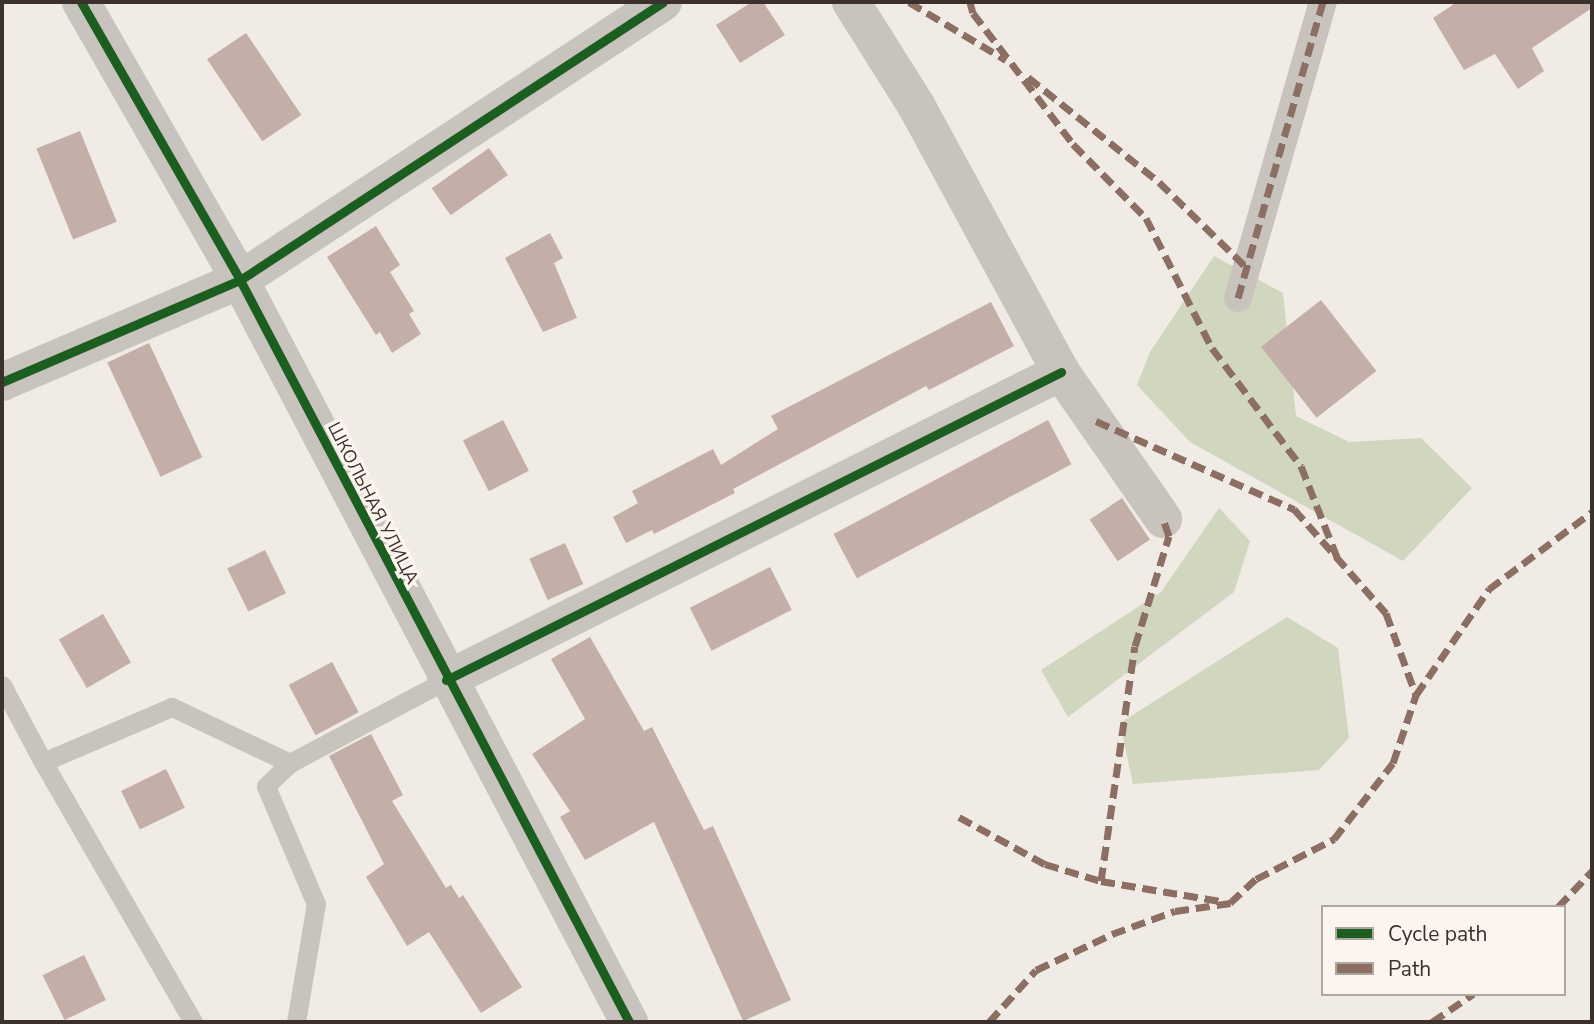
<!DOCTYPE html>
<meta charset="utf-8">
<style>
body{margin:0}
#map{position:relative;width:1594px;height:1024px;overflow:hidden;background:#f0ebe5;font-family:"Nunito Sans",sans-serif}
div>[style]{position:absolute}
.green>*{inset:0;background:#d1d6bf}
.building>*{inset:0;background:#c3afa7;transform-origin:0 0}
.service>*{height:19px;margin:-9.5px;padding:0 9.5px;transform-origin:9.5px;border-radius:9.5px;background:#c9c3be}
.pedestrian>*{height:28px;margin:-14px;padding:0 14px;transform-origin:14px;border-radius:14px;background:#c9c3be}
.minor>*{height:38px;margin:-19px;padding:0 19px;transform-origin:19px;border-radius:19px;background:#c9c3be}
.quiet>*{height:7px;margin-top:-3.5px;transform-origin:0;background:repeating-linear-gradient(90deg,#8d6e63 0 14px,transparent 0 21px)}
.cycleway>*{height:9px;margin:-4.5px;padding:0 4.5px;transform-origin:4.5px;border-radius:4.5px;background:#1b5e20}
span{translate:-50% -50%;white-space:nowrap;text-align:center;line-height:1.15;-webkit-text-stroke:7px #fbf5ee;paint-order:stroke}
.street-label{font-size:18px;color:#3b302b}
.frame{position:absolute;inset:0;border:4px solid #3b302b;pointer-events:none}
.legend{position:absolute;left:1321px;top:905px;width:245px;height:91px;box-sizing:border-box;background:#fbf5ee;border:2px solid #aea6a0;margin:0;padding:9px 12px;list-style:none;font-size:21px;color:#3b302b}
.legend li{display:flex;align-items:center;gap:14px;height:35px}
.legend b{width:35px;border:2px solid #aea6a0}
</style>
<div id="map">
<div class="green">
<div style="clip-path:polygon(1214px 256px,1283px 293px,1296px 416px,1349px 442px,1421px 438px,1472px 488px,1403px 561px,1190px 442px,1137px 385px,1150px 352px)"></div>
<div style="clip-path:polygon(1219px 508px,1250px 541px,1234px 592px,1068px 717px,1041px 670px,1161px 592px)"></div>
<div style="clip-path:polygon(1287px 617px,1338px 648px,1349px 738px,1319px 770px,1133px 784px,1120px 723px)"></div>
</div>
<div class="building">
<div style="clip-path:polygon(752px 2px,763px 2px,785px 35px,740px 63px,716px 25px)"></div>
<div style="clip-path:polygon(1457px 2px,1592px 2px,1592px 8px,1532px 48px,1544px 71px,1518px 89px,1495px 54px,1464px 70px,1433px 18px)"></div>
<div style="left:246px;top:33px;width:99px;height:47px;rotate:56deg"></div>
<div style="left:80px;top:131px;width:98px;height:47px;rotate:68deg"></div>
<div style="left:489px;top:148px;width:33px;height:70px;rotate:55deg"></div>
<div style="clip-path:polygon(376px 226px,400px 265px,390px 272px,414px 311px,409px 314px,421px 334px,392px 353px,380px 332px,376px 335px,327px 257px)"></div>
<div style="clip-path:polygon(550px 233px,563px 258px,554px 263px,577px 318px,543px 332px,505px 258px)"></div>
<div style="left:1321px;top:300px;width:90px;height:76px;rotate:52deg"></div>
<div style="clip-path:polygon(991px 302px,1014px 346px,929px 390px,926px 386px,733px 489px,735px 493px,654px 534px,652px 530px,626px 543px,613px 517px,638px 503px,632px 491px,713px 449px,721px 465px,778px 429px,771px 416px)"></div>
<div style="left:149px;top:343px;width:126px;height:46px;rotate:65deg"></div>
<div style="left:503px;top:420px;width:57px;height:45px;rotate:63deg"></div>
<div style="left:1048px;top:420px;width:50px;height:243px;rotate:62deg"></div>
<div style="left:1122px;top:498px;width:50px;height:39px;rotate:56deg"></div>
<div style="left:565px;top:543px;width:45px;height:39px;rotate:66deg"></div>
<div style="left:265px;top:550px;width:48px;height:42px;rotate:64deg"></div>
<div style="left:770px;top:567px;width:48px;height:90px;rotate:63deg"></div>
<div style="left:103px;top:614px;width:56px;height:51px;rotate:60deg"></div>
<div style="clip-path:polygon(590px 637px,644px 731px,652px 727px,704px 830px,713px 826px,791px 1000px,743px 1021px,654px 822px,585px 860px,560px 817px,570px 811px,532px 754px,585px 719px,551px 659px)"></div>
<div style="left:332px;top:662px;width:57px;height:49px;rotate:62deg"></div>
<div style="clip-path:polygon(371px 734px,403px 795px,392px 801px,446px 888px,451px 885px,459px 898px,463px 895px,522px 987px,481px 1013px,429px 932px,407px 946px,366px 877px,384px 864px,329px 756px)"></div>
<div style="left:166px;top:769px;width:43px;height:50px;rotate:64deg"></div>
<div style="left:84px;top:955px;width:50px;height:46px;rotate:64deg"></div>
</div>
<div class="service">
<div style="left:2px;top:685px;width:87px;rotate:62deg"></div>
<div style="left:43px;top:762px;width:140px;rotate:-23.1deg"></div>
<div style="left:172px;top:707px;width:131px;rotate:25.4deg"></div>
<div style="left:43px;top:762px;width:300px;rotate:60deg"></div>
<div style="left:296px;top:1022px;width:120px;rotate:-80.4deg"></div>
<div style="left:316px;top:904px;width:128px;rotate:-113deg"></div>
<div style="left:266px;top:786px;width:33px;rotate:-44deg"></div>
<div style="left:290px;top:763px;width:177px;rotate:-28deg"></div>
</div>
<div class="pedestrian">
<div style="left:1238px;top:298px;width:308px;rotate:-74deg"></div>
</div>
<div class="minor">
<div style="left:81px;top:2px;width:320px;rotate:60.2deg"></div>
<div style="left:240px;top:280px;width:838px;rotate:62.33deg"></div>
<div style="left:851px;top:2px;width:124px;rotate:57.8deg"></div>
<div style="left:917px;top:107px;width:302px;rotate:61.5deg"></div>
<div style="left:1061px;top:372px;width:179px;rotate:55.2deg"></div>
<div style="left:2px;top:382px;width:259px;rotate:-23.2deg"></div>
<div style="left:240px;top:280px;width:506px;rotate:-33.31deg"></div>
<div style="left:446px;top:680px;width:688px;rotate:-26.6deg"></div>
</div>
<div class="quiet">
<div style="left:909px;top:2px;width:113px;rotate:30.9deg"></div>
<div style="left:970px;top:2px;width:11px;rotate:75deg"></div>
<div style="left:973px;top:13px;width:165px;rotate:52.6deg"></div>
<div style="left:1073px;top:144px;width:104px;rotate:45.4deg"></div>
<div style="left:1146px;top:218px;width:146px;rotate:63.1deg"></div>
<div style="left:1212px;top:348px;width:148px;rotate:53deg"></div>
<div style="left:1301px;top:466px;width:98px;rotate:68.4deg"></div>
<div style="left:1028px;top:77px;width:168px;rotate:38.7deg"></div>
<div style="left:1159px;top:182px;width:122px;rotate:44.3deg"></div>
<div style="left:1238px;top:298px;width:308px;rotate:-74deg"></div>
<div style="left:1096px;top:421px;width:217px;rotate:24deg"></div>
<div style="left:1294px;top:509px;width:139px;rotate:48.5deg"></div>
<div style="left:1386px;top:613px;width:87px;rotate:69.9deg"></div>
<div style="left:959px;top:817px;width:98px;rotate:28.7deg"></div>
<div style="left:1045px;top:864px;width:59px;rotate:16.9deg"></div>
<div style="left:1101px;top:881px;width:121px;rotate:9.5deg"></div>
<div style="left:1101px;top:881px;width:237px;rotate:-81.8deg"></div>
<div style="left:1135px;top:646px;width:115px;rotate:-72.8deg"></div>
<div style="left:1169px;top:536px;width:18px;rotate:-109deg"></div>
<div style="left:1558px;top:907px;width:50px;rotate:-46.6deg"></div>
<div style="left:989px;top:1022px;width:70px;rotate:-47.9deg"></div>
<div style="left:1036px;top:970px;width:84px;rotate:-25.3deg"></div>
<div style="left:1112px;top:934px;width:67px;rotate:-20.1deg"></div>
<div style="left:1175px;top:911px;width:56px;rotate:-8.3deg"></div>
<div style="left:1230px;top:903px;width:35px;rotate:-43deg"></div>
<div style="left:1256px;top:879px;width:88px;rotate:-27.1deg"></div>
<div style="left:1334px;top:839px;width:96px;rotate:-52.2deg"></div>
<div style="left:1393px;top:763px;width:72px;rotate:-71.3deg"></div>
<div style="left:1416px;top:695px;width:129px;rotate:-55.4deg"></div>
<div style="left:1489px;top:589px;width:129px;rotate:-36.8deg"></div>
<div style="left:1432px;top:1022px;width:50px;rotate:-34.3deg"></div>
</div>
<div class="cycleway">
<div style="left:81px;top:2px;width:320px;rotate:60.2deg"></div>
<div style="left:240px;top:280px;width:838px;rotate:62.33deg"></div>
<div style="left:2px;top:382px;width:259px;rotate:-23.2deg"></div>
<div style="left:240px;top:280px;width:506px;rotate:-33.31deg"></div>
<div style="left:446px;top:680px;width:688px;rotate:-26.6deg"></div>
</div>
<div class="street-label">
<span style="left:373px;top:503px;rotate:63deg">ШКОЛЬНАЯ УЛИЦА</span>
</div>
<div class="frame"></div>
<ul class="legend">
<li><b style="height:9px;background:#1b5e20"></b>Cycle path</li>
<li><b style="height:9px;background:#8d6e63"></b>Path</li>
</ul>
</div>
